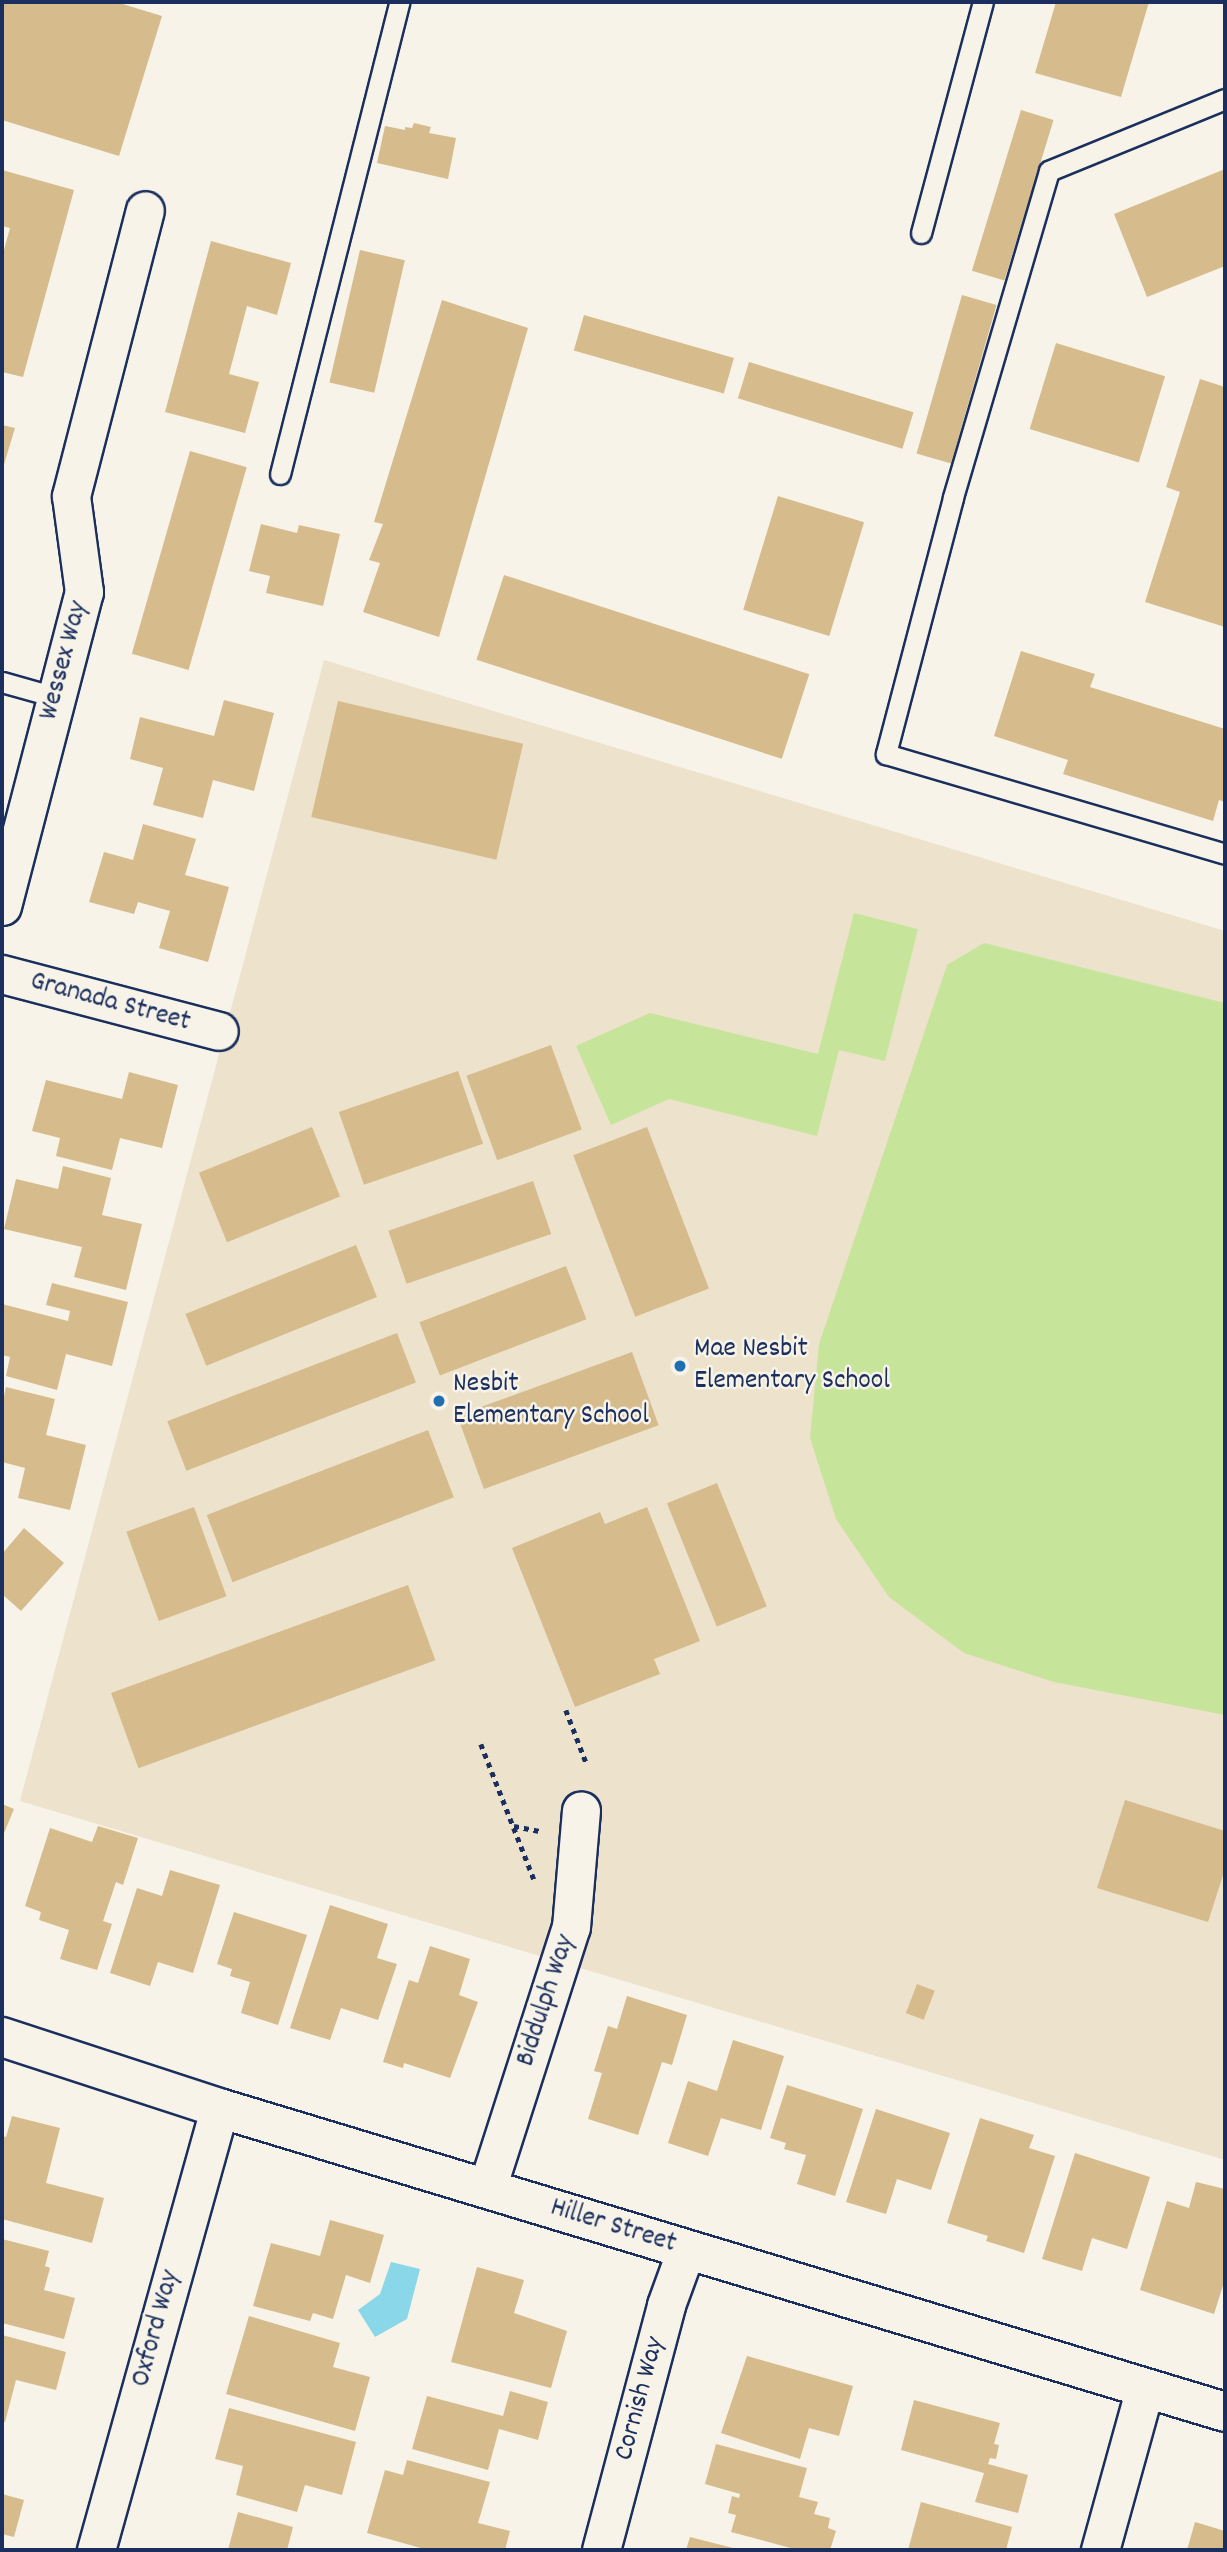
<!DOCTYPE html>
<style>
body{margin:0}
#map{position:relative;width:1227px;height:2552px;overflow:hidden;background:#f7f3e8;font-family:Dekko,sans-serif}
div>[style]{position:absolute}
.built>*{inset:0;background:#ede2cc}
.green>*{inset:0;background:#c7e49b}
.water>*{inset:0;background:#89d7e8}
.building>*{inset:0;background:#d6bc8c;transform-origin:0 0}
.path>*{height:4.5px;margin-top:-2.25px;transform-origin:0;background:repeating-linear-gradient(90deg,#1b2f5e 0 5px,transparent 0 10px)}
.roads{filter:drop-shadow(2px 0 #1b2f5e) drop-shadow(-2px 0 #1b2f5e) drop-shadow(0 2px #1b2f5e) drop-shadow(0 -2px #1b2f5e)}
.lane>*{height:19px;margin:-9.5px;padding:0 9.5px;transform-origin:9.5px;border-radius:9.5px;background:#f7f3e8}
.street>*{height:37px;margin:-18.5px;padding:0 18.5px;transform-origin:18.5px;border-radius:18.5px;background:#f7f3e8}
.secondary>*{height:38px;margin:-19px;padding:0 19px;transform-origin:19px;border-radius:19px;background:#f7f3e8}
.dots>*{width:19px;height:19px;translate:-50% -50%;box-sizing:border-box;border:4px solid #f7f3e8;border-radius:50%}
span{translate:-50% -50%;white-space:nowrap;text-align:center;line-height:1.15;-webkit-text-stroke:5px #f7f3e8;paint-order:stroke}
.street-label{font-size:28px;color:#1b2f5e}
.poi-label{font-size:28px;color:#1b2f5e}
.left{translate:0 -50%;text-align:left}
.frame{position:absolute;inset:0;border:4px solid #1b2f5e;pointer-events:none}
</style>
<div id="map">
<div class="built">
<div style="clip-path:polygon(324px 660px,1225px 931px,1225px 2160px,20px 1801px)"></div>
</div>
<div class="green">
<div style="clip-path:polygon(854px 913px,918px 929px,885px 1061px,839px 1050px,817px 1136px,669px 1099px,611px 1125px,576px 1046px,650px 1013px,818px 1054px)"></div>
<div style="clip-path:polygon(984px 943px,1225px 1003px,1225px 1715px,1054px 1682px,964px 1653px,889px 1597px,836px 1519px,810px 1438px,819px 1344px,947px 965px)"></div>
</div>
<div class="water">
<div style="clip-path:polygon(391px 2262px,420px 2269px,407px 2319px,375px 2337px,358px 2310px,380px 2294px)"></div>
</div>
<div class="building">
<div style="clip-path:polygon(2px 2px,116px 2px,162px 16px,119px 156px,2px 120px)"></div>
<div style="clip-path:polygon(1056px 2px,1149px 2px,1121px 97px,1035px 73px)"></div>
<div style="left:1021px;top:110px;width:34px;height:168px;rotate:17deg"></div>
<div style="clip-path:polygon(414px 123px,431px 127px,429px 133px,456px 138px,448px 179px,377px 163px,385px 126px,405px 130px,405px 127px,412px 128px)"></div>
<div style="clip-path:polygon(1225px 169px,1225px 266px,1147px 297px,1114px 214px)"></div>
<div style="clip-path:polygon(2px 170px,74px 190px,23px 377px,2px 372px,2px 257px,10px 228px,2px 226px)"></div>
<div style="clip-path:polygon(211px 241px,291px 263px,277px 315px,247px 306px,229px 374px,259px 382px,245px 433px,165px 412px)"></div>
<div style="left:360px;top:250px;width:46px;height:136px;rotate:13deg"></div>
<div style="left:962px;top:295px;width:36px;height:165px;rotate:16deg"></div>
<div style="clip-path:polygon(442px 300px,528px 328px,439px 637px,363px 612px,380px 563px,369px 560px,383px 524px,374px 522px)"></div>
<div style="left:584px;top:315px;width:156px;height:37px;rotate:16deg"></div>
<div style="left:1056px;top:343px;width:114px;height:90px;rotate:17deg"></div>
<div style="left:749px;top:362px;width:172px;height:38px;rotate:17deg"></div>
<div style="clip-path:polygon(1200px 379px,1225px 387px,1225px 627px,1145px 602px,1180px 492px,1166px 487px)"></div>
<div style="clip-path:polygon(2px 425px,15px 428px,2px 471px)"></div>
<div style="left:190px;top:451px;width:59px;height:211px;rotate:16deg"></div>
<div style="left:778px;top:496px;width:90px;height:119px;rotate:17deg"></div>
<div style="clip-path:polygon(261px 524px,297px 533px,299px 525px,340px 534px,323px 606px,266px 593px,270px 576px,249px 571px)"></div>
<div style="left:504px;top:575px;width:321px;height:89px;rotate:18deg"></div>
<div style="clip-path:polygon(1021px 651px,1095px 674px,1090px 687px,1225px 729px,1225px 802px,1219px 800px,1213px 821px,1063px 774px,1068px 760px,994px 736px)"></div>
<div style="clip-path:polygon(224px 700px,274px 713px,254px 791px,213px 780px,203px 818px,153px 805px,163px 768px,130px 759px,140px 717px,214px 736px)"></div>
<div style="left:338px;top:701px;width:190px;height:119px;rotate:13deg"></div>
<div style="clip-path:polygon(143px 824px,196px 839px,185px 875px,229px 887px,208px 962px,159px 948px,170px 911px,138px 902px,134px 914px,89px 902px,104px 852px,133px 860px)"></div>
<div style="left:551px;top:1045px;width:90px;height:90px;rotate:70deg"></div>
<div style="left:458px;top:1071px;width:77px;height:126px;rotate:71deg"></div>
<div style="clip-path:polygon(129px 1072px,178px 1085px,162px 1148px,120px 1138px,112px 1170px,56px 1156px,60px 1138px,32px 1131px,46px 1080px,122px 1099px)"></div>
<div style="left:312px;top:1127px;width:75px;height:122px;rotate:68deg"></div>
<div style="left:647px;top:1127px;width:173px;height:79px;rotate:69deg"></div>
<div style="clip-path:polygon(63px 1166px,111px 1178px,102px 1215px,142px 1224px,126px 1290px,74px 1277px,82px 1247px,4px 1229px,16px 1179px,58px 1189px)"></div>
<div style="left:533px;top:1181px;width:56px;height:153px;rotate:71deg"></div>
<div style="left:356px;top:1245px;width:56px;height:184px;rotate:68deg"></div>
<div style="left:566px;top:1266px;width:57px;height:157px;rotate:69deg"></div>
<div style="clip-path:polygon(52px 1283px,128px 1302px,112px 1366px,66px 1354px,57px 1390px,6px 1376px,10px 1357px,2px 1355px,2px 1304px,68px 1321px,70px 1311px,46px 1305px)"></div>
<div style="left:397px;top:1333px;width:53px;height:246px;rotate:69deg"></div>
<div style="left:632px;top:1352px;width:78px;height:186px;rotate:70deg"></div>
<div style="clip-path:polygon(6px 1387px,55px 1399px,46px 1435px,86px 1445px,70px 1510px,18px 1498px,25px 1468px,2px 1462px,2px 1406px)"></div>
<div style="left:428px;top:1430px;width:72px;height:237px;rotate:69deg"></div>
<div style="left:717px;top:1483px;width:133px;height:54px;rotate:68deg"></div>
<div style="left:194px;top:1507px;width:95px;height:72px;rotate:70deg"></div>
<div style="clip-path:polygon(647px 1507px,700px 1641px,654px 1659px,660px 1674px,575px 1707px,512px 1548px,600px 1512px,605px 1524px)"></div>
<div style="clip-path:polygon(24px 1528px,64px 1563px,21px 1611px,2px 1594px,2px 1554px)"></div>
<div style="left:408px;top:1585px;width:80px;height:316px;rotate:70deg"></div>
<div style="clip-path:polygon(1125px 1800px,1225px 1831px,1225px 1869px,1208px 1922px,1097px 1888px)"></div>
<div style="clip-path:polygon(2px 1804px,14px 1809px,2px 1838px)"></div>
<div style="clip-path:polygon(98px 1826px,138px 1838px,123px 1885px,116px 1882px,103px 1921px,112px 1924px,97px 1970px,60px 1959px,69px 1930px,39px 1920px,41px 1912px,25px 1906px,50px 1828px,92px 1842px)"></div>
<div style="clip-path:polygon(170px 1870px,220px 1885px,193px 1973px,158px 1962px,150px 1986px,110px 1973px,137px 1888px,162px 1896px)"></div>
<div style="clip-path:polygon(330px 1905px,388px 1924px,377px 1958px,397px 1964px,378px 2020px,341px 2008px,330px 2040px,290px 2028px)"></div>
<div style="clip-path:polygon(234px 1912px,307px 1935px,278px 2025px,241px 2013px,250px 1982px,230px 1976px,232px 1969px,217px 1964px)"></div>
<div style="clip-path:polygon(430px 1946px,470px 1959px,459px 1995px,478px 2002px,450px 2078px,404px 2063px,403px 2068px,383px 2062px,409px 1980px,418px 1983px)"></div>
<div style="left:917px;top:1984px;width:19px;height:31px;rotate:21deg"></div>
<div style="clip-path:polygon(627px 1996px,687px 2015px,672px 2065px,662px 2062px,638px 2135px,588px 2119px,602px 2073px,594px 2071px,608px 2026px,617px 2029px)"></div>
<div style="clip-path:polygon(733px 2040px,784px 2056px,761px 2130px,721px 2118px,708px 2156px,668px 2143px,688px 2081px,717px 2091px)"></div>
<div style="clip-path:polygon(787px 2085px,863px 2109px,835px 2196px,797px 2184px,806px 2155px,784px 2149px,786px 2143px,770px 2138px)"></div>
<div style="clip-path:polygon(876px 2109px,950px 2133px,931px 2190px,897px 2179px,886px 2214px,846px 2202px)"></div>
<div style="clip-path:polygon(12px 2116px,60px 2128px,46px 2183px,104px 2198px,92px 2243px,2px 2219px,2px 2136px,6px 2137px)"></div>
<div style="clip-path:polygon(980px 2118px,1034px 2135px,1029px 2148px,1055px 2156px,1024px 2253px,986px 2241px,988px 2236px,947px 2223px)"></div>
<div style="clip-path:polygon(1075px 2153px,1150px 2177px,1127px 2249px,1092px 2238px,1082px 2271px,1042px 2259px)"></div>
<div style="clip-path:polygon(1196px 2182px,1225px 2189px,1225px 2279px,1214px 2314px,1140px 2290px,1167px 2201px,1189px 2208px)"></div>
<div style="clip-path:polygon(330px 2220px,384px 2235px,370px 2283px,346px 2275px,333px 2319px,313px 2313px,310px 2321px,253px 2306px,271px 2243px,320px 2256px)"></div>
<div style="clip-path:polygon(2px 2239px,49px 2251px,45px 2266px,50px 2268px,44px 2290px,75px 2298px,64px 2339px,2px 2323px)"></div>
<div style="clip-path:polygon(477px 2267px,524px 2280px,514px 2313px,567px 2331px,551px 2388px,451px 2362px)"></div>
<div style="clip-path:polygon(249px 2316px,340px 2343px,333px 2367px,370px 2377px,355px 2431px,226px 2394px)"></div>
<div style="clip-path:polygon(2px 2335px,66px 2352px,56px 2390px,16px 2380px,5px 2422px,2px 2421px)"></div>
<div style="clip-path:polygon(747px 2356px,853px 2386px,839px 2436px,809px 2428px,800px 2459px,721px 2433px)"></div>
<div style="clip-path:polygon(510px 2391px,548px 2402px,538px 2440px,499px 2429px,488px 2470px,412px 2449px,427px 2396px,503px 2416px)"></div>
<div style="clip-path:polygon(914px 2400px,1000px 2423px,994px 2444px,999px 2445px,996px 2459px,990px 2458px,988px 2464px,1028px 2475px,1018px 2513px,975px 2502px,984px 2473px,901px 2450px)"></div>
<div style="clip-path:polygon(229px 2408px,356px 2442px,342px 2495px,305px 2485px,297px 2512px,236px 2495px,243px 2466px,215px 2459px)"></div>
<div style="clip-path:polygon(716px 2444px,807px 2468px,799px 2497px,818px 2502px,814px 2514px,830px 2518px,828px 2528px,836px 2531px,830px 2550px,798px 2550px,731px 2532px,736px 2515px,728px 2513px,732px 2496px,739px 2498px,740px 2494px,705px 2484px)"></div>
<div style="clip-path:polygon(407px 2460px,490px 2482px,478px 2523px,510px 2531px,505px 2550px,428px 2550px,367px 2533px,385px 2470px,403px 2475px)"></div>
<div style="clip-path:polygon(2px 2494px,24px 2500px,14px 2537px,2px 2534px)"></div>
<div style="clip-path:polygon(921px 2502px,1012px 2527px,1006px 2550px,908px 2550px)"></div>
<div style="clip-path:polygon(238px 2512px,293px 2527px,287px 2550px,228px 2550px)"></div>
<div style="clip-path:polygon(1195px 2522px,1225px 2531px,1225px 2550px,1187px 2550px)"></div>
<div style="clip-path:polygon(690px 2537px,737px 2549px,737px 2550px,686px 2550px)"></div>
</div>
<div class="path">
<div style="left:566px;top:1710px;width:56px;rotate:69deg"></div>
<div style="left:481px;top:1744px;width:145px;rotate:68.6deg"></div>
<div style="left:514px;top:1826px;width:26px;rotate:11deg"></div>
</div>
<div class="roads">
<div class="lane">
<div style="left:1225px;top:99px;width:190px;rotate:157.8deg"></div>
<div style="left:1049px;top:171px;width:341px;rotate:106.4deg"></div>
<div style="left:953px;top:498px;width:265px;rotate:104.7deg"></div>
<div style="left:886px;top:754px;width:353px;rotate:16.4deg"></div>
<div style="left:921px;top:233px;width:239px;rotate:-75deg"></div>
<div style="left:280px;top:474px;width:487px;rotate:-75.8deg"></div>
<div style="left:2px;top:682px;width:55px;rotate:15.8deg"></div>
</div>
<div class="street">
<div style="left:2px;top:906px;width:325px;rotate:-75.4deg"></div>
<div style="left:84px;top:592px;width:97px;rotate:-97.7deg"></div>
<div style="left:71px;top:496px;width:295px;rotate:-75.5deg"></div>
<div style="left:2px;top:974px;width:224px;rotate:14.7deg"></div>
<div style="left:487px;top:2188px;width:274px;rotate:-72.2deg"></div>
<div style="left:571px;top:1927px;width:117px;rotate:-85.1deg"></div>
<div style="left:96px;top:2550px;width:459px;rotate:-74.4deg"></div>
<div style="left:601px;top:2550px;width:253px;rotate:-75.1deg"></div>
<div style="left:666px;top:2305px;width:59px;rotate:-70deg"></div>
<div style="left:1100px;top:2550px;width:168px;rotate:-74.5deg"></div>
</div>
<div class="secondary">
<div style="left:2px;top:2037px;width:228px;rotate:18.1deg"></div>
<div style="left:219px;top:2108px;width:1051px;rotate:16.81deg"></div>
</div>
</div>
<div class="dots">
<div style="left:680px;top:1366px;background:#1f6fb2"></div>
<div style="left:439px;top:1401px;background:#1f6fb2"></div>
</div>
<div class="street-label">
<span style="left:65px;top:661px;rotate:-75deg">Wessex Way</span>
<span style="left:110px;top:1003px;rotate:15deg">Granada Street</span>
<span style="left:547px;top:2001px;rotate:-72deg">Biddulph Way</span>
<span style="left:613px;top:2227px;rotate:17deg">Hiller Street</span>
<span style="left:157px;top:2329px;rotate:-75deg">Oxford Way</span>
<span style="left:641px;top:2399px;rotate:-75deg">Cornish Way</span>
</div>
<div class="poi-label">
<span class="left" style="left:694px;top:1366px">Mae Nesbit<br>Elementary School</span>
<span class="left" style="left:453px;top:1401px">Nesbit<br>Elementary School</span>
</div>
<div class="frame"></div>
</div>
